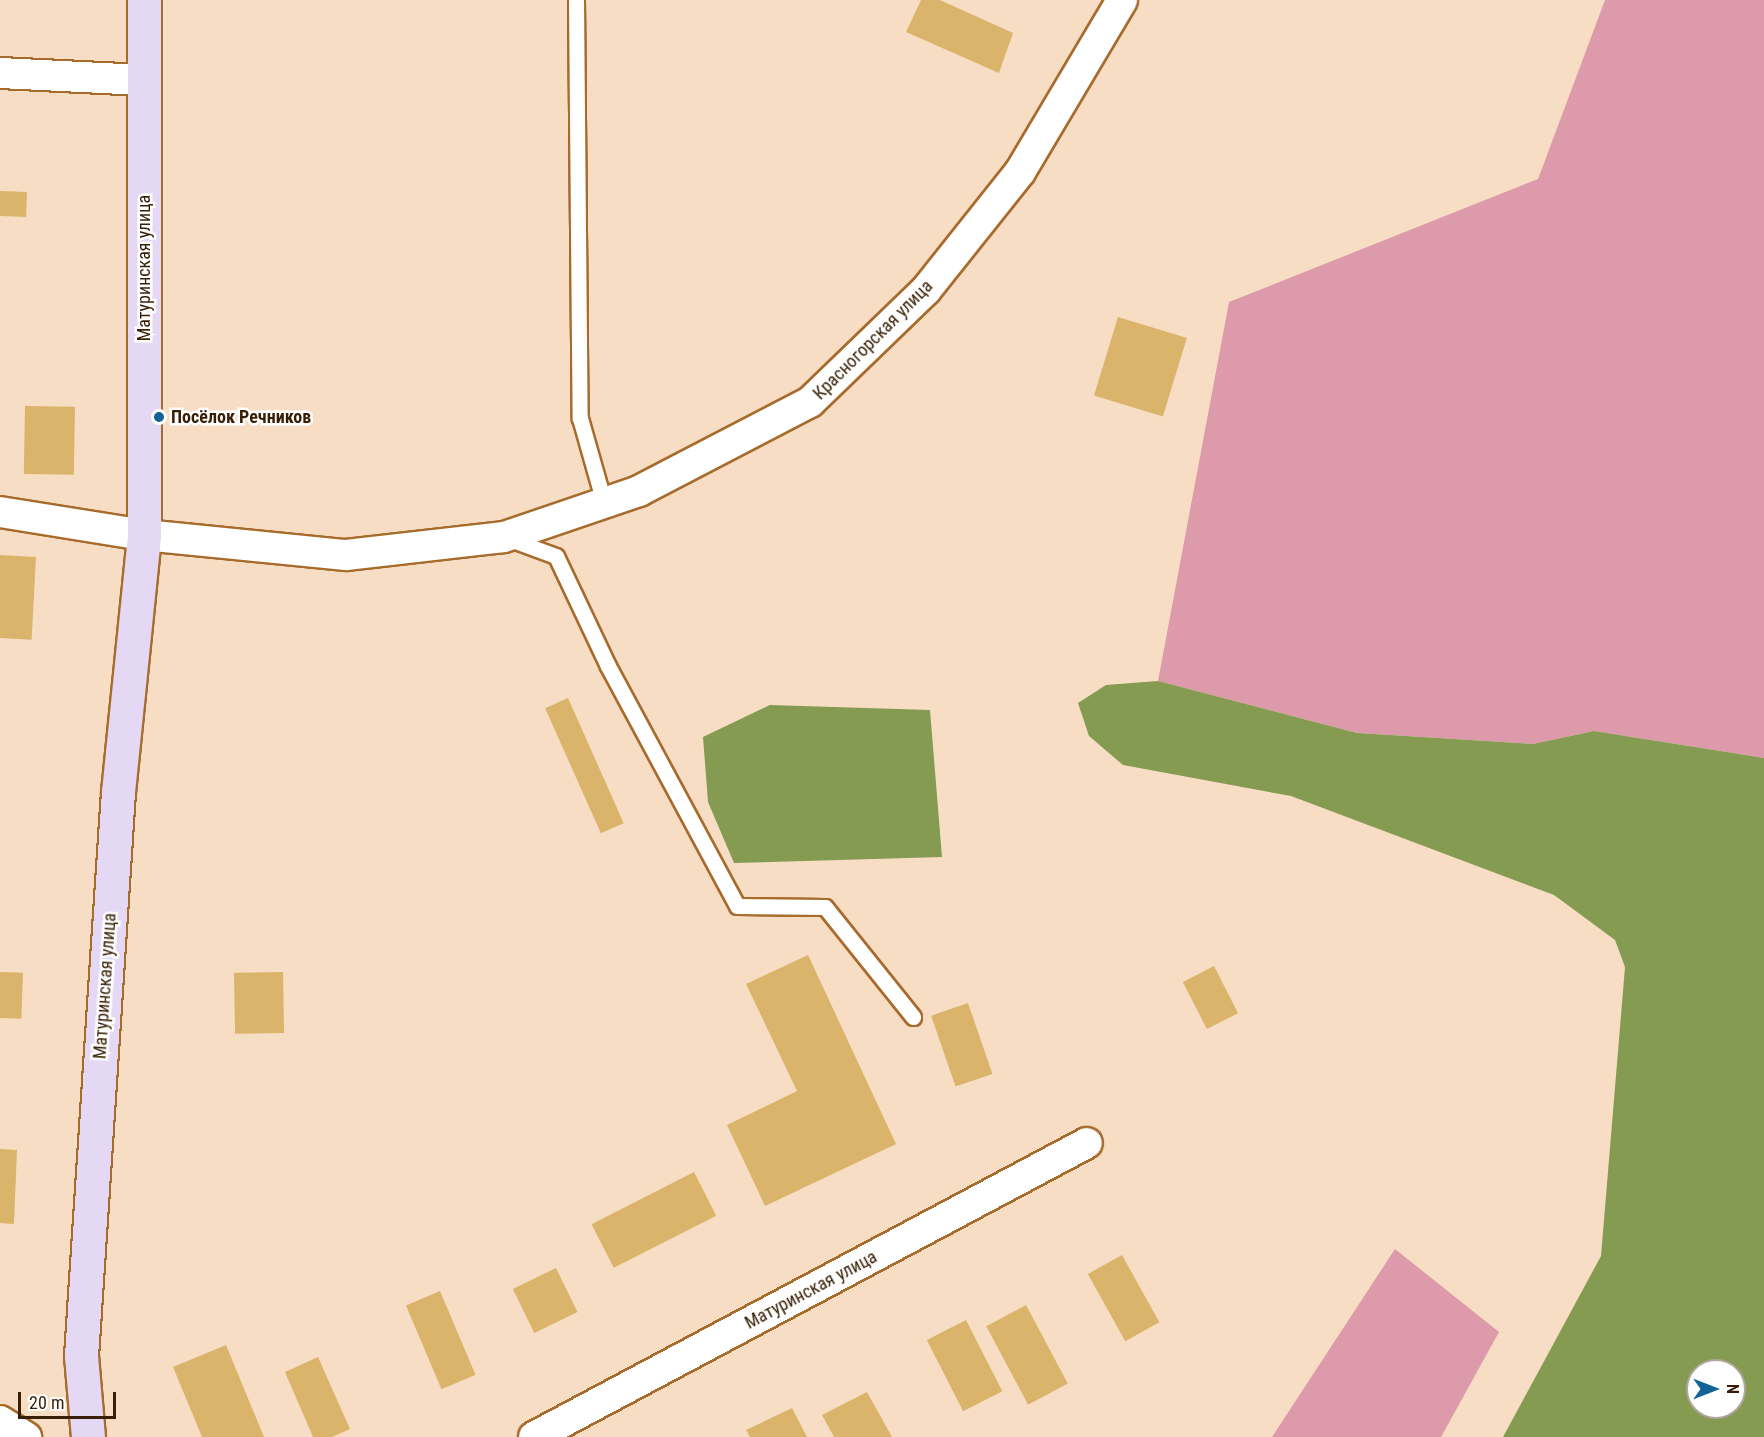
<!DOCTYPE html>
<meta charset="utf-8">
<style>
body{margin:0}
#map{position:relative;width:1764px;height:1437px;overflow:hidden;background:#f8ddc5;font-family:"Roboto Condensed",sans-serif}
div>[style]{position:absolute}
.green>*{inset:0;background:#dc9aaa}
.water>*{inset:0;background:#849b51}
.building>*{inset:0;background:#dab46a;transform-origin:0 0}
.roads{filter:drop-shadow(2px 0 #a76b2c) drop-shadow(-2px 0 #a76b2c) drop-shadow(0 2px #a76b2c) drop-shadow(0 -2px #a76b2c)}
.lane>*{height:15px;margin:-7.5px;padding:0 7.5px;transform-origin:7.5px;border-radius:7.5px;background:#fff}
.street>*{height:30px;margin:-15px;padding:0 15px;transform-origin:15px;border-radius:15px;background:#fff}
.secondary>*{height:33px;margin:-16.5px;padding:0 16.5px;transform-origin:16.5px;border-radius:16.5px;background:#e5d8f5}
.dots>*{width:16px;height:16px;translate:-50% -50%;box-sizing:border-box;border:3px solid #fff;border-radius:50%}
span{translate:-50% -50%;white-space:nowrap;text-align:center;line-height:1.15;-webkit-text-stroke:5px #fff;paint-order:stroke}
.street-label{font-size:18px;color:#371e04}
.poi-label{font-size:18px;color:#371e04;font-weight:700}
.left{translate:0 -50%;text-align:left}
.north{position:absolute;left:1686px;top:1359px;width:60px;height:60px;box-sizing:border-box;background:#fff;border:2px solid #afa59b;border-radius:50%;rotate:90deg;font-size:16px;font-weight:700;line-height:24px;text-align:center;color:#371e04}
.north::after{content:'';display:block;margin:auto;width:21px;height:27px;background:#156396;clip-path:polygon(50% 0,100% 100%,50% 72%,0 100%)}
.scale{position:absolute;left:18px;top:1392px;width:98px;height:27px;box-sizing:border-box;border:3px solid #371e04;border-top:0;padding-left:8px;font-size:18px;line-height:21px;white-space:nowrap;color:#371e04;-webkit-text-stroke:4px #fff;paint-order:stroke}
</style>
<div id="map">
<div class="green">
<div style="clip-path:polygon(1605px 0,1764px 0,1764px 758px,1594px 731px,1533px 744px,1357px 733px,1158px 681px,1229px 302px,1538px 179px)"></div>
<div style="clip-path:polygon(1395px 1249px,1499px 1332px,1441px 1437px,1272px 1437px)"></div>
</div>
<div class="water">
<div style="clip-path:polygon(evenodd,1158px 681px,1357px 733px,1533px 744px,1594px 731px,1764px 758px,1764px 1437px,1503px 1437px,1601px 1256px,1625px 967px,1615px 940px,1554px 895px,1291px 796px,1123px 765px,1089px 736px,1078px 703px,1106px 685px,1158px 681px,1698px 1371px,1734px 1371px,1734px 1407px,1698px 1407px,1698px 1371px)"></div>
<div style="clip-path:polygon(770px 705px,930px 710px,942px 857px,734px 863px,708px 802px,703px 737px)"></div>
</div>
<div class="building">
<div style="clip-path:polygon(921px 0,940px 0,1013px 33px,999px 73px,906px 32px)"></div>
<div style="left:0;top:191px;width:27px;height:25px;rotate:2deg"></div>
<div style="left:1118px;top:317px;width:72px;height:82px;rotate:17deg"></div>
<div style="left:25px;top:406px;width:50px;height:68px;rotate:1deg"></div>
<div style="left:0;top:555px;width:36px;height:83px;rotate:3deg"></div>
<div style="left:568px;top:698px;width:137px;height:25px;rotate:66deg"></div>
<div style="clip-path:polygon(808px 955px,896px 1144px,765px 1206px,727px 1125px,797px 1091px,746px 984px)"></div>
<div style="left:1214px;top:966px;width:53px;height:35px;rotate:63deg"></div>
<div style="left:0;top:972px;width:23px;height:46px;rotate:2deg"></div>
<div style="left:283px;top:972px;width:61px;height:49px;rotate:89deg"></div>
<div style="left:968px;top:1003px;width:75px;height:39px;rotate:71deg"></div>
<div style="clip-path:polygon(0 1149px,17px 1150px,14px 1224px,0 1223px)"></div>
<div style="left:694px;top:1172px;width:49px;height:115px;rotate:63deg"></div>
<div style="left:1122px;top:1255px;width:77px;height:39px;rotate:61deg"></div>
<div style="left:556px;top:1268px;width:49px;height:48px;rotate:64deg"></div>
<div style="left:440px;top:1291px;width:91px;height:37px;rotate:67deg"></div>
<div style="left:1026px;top:1305px;width:89px;height:45px;rotate:62deg"></div>
<div style="left:966px;top:1320px;width:80px;height:44px;rotate:63deg"></div>
<div style="clip-path:polygon(226px 1345px,264px 1437px,202px 1437px,173px 1367px)"></div>
<div style="clip-path:polygon(318px 1357px,350px 1429px,332px 1437px,313px 1437px,285px 1372px)"></div>
<div style="clip-path:polygon(867px 1392px,892px 1437px,834px 1437px,822px 1415px)"></div>
<div style="clip-path:polygon(792px 1408px,807px 1437px,750px 1437px,746px 1430px)"></div>
</div>
<div class="roads">
<div class="lane">
<div style="left:576px;top:0;width:418px;rotate:89.5deg"></div>
<div style="left:580px;top:418px;width:88px;rotate:74.2deg"></div>
<div style="left:507px;top:538px;width:52px;rotate:20.2deg"></div>
<div style="left:556px;top:556px;width:122px;rotate:64.7deg"></div>
<div style="left:608px;top:666px;width:272px;rotate:61.7deg"></div>
<div style="left:737px;top:906px;width:88px;rotate:0.7deg"></div>
<div style="left:825px;top:907px;width:141px;rotate:51.3deg"></div>
</div>
<div class="street">
<div style="left:0;top:73px;width:144px;rotate:2.8deg"></div>
<div style="left:0;top:512px;width:146px;rotate:9.1deg"></div>
<div style="left:144px;top:535px;width:203px;rotate:5.7deg"></div>
<div style="left:346px;top:555px;width:159px;rotate:-6.5deg"></div>
<div style="left:504px;top:537px;width:143px;rotate:-18.8deg"></div>
<div style="left:639px;top:491px;width:193px;rotate:-27.5deg"></div>
<div style="left:810px;top:402px;width:161px;rotate:-44deg"></div>
<div style="left:926px;top:290px;width:151px;rotate:-51.5deg"></div>
<div style="left:1020px;top:172px;width:200px;rotate:-59.3deg"></div>
<div style="left:0;top:1421px;width:31px;rotate:32deg"></div>
<div style="left:534px;top:1437px;width:626px;rotate:-28deg"></div>
</div>
<div class="secondary">
<div style="left:88px;top:1437px;width:81px;rotate:-94.9deg"></div>
<div style="left:81px;top:1356px;width:565px;rotate:-86.25deg"></div>
<div style="left:118px;top:792px;width:258px;rotate:-84.2deg"></div>
<div style="left:144px;top:535px;width:535px;rotate:-90deg"></div>
</div>
</div>
<div class="dots">
<div style="left:159px;top:417px;background:#156396"></div>
</div>
<div class="street-label">
<span style="left:144px;top:268px;rotate:-90deg">Матуринская улица</span>
<span style="left:873px;top:340px;rotate:-45deg">Красногорская улица</span>
<span style="left:105px;top:986px;rotate:-86deg">Матуринская улица</span>
<span style="left:811px;top:1290px;rotate:-28deg">Матуринская улица</span>
</div>
<div class="poi-label">
<span class="left" style="left:171px;top:417px">Посёлок Речников</span>
</div>
<div class="north">N</div>
<div class="scale">20 m</div>
</div>
